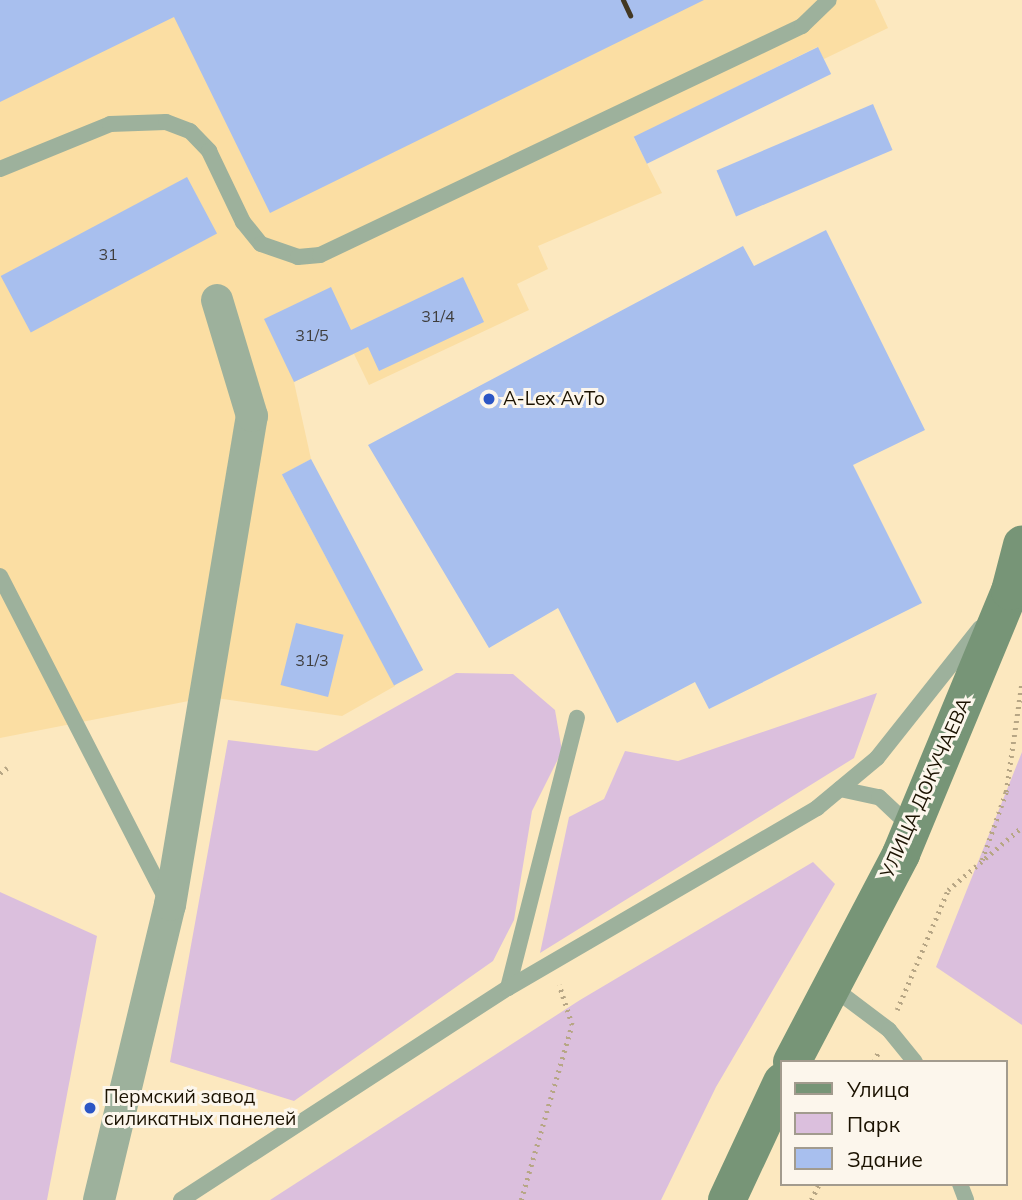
<!DOCTYPE html>
<meta charset="utf-8">
<style>
body{margin:0}
#map{position:relative;width:1022px;height:1200px;overflow:hidden;background:#fce8bf;font-family:Mulish,sans-serif}
div>[style]{position:absolute}
.built>*{inset:0;background:#fbdea3}
.green>*{inset:0;background:#dbbfdd}
.building>*{inset:0;background:#a8bfee;transform-origin:0 0}
.path>*{height:4.5px;margin-top:-2.25px;transform-origin:0;background:repeating-linear-gradient(90deg,#b7a685 0 2px,transparent 0 7px)}
.service>*{height:16px;margin:-8px;padding:0 8px;transform-origin:8px;border-radius:8px;background:#9db19c}
.minor>*{height:32px;margin:-16px;padding:0 16px;transform-origin:16px;border-radius:16px;background:#9db19c}
.secondary>*{height:38px;margin:-19px;padding:0 19px;transform-origin:19px;border-radius:19px;background:#779577}
.rail>*{height:5px;margin:-2.5px;padding:0 2.5px;transform-origin:2.5px;border-radius:2.5px;background:#433823}
.dots>*{width:19px;height:19px;translate:-50% -50%;box-sizing:border-box;border:4px solid #fcf6ec;border-radius:50%}
span{translate:-50% -50%;white-space:nowrap;text-align:center;line-height:1.15;-webkit-text-stroke:6px #fcf6ec;paint-order:stroke}
.number-label{font-size:16px;color:#3e3d3c}
.number-label span{-webkit-text-stroke-width:0}
.poi-label{font-size:19px;color:#1b1201}
.left{translate:0 -50%;text-align:left}
.street-label{font-size:19px;color:#1b1201}
.legend{position:absolute;left:780px;top:1060px;width:228px;height:126px;box-sizing:border-box;background:#fcf6ec;border:2px solid #a29b8e;margin:0;padding:9px 12px;list-style:none;font-size:21px;color:#1b1201}
.legend li{display:flex;align-items:center;gap:14px;height:35px}
.legend b{width:35px;border:2px solid #a29b8e}
</style>
<div id="map">
<div class="built">
<div style="clip-path:polygon(0 0,875px 0,888px 28px,824px 59px,817px 47px,634px 138px,662px 193px,538px 246px,548px 269px,517px 284px,529px 310px,369px 385px,354px 354px,294px 382px,311px 459px,282px 475px,395px 686px,342px 716px,209px 697px,0 738px)"></div>
</div>
<div class="green">
<div style="clip-path:polygon(456px 673px,513px 674px,555px 710px,562px 751px,532px 811px,514px 920px,493px 961px,294px 1101px,170px 1062px,228px 740px,317px 751px)"></div>
<div style="clip-path:polygon(877px 693px,854px 758px,540px 953px,569px 817px,604px 799px,625px 751px,678px 761px)"></div>
<div style="clip-path:polygon(1022px 752px,1022px 1025px,936px 967px)"></div>
<div style="clip-path:polygon(813px 862px,835px 884px,716px 1087px,661px 1200px,270px 1200px,580px 1000px)"></div>
<div style="clip-path:polygon(0 892px,97px 936px,47px 1200px,0 1200px)"></div>
</div>
<div class="building">
<div style="clip-path:polygon(0 0,704px 0,270px 213px,174px 17px,0 102px)"></div>
<div style="left:818px;top:47px;width:30px;height:205px;rotate:64deg"></div>
<div style="left:873px;top:104px;width:50px;height:170px;rotate:67deg"></div>
<div style="left:187px;top:177px;width:64px;height:211px;rotate:62deg"></div>
<div style="clip-path:polygon(826px 230px,925px 430px,853px 465px,922px 603px,709px 709px,695px 682px,617px 723px,558px 608px,489px 648px,368px 445px,743px 246px,754px 266px)"></div>
<div style="clip-path:polygon(463px 277px,484px 322px,379px 371px,368px 347px,294px 382px,264px 319px,331px 287px,351px 330px)"></div>
<div style="left:311px;top:459px;width:239px;height:33px;rotate:62deg"></div>
<div style="left:296px;top:623px;width:49px;height:64px;rotate:14deg"></div>
</div>
<div class="path">
<div style="left:0;top:773px;width:9px;rotate:-36deg"></div>
<div style="left:982px;top:860px;width:72px;rotate:-70.6deg"></div>
<div style="left:1006px;top:792px;width:112px;rotate:-81.8deg"></div>
<div style="left:897px;top:1010px;width:130px;rotate:-67deg"></div>
<div style="left:948px;top:890px;width:97px;rotate:-40.4deg"></div>
<div style="left:874px;top:1062px;width:13px;rotate:-67deg"></div>
<div style="left:521px;top:1200px;width:182px;rotate:-73.8deg"></div>
<div style="left:572px;top:1025px;width:42px;rotate:-108deg"></div>
<div style="left:811px;top:1200px;width:18px;rotate:-63deg"></div>
</div>
<div class="service">
<div style="left:0;top:169px;width:119px;rotate:-22.2deg"></div>
<div style="left:110px;top:124px;width:56px;rotate:-2deg"></div>
<div style="left:166px;top:122px;width:26px;rotate:21deg"></div>
<div style="left:190px;top:131px;width:28px;rotate:46deg"></div>
<div style="left:209px;top:151px;width:79px;rotate:64.4deg"></div>
<div style="left:243px;top:222px;width:28px;rotate:51deg"></div>
<div style="left:261px;top:244px;width:39px;rotate:19deg"></div>
<div style="left:298px;top:257px;width:22px;rotate:-5deg"></div>
<div style="left:320px;top:255px;width:534px;rotate:-25.41deg"></div>
<div style="left:802px;top:26px;width:37px;rotate:-44deg"></div>
<div style="left:0;top:576px;width:365px;rotate:62.8deg"></div>
<div style="left:840px;top:789px;width:40px;rotate:12deg"></div>
<div style="left:879px;top:797px;width:45px;rotate:43.2deg"></div>
<div style="left:832px;top:987px;width:71px;rotate:37deg"></div>
<div style="left:889px;top:1030px;width:41px;rotate:50.9deg"></div>
<div style="left:508px;top:988px;width:279px;rotate:-75.7deg"></div>
<div style="left:960px;top:1184px;width:17px;rotate:69deg"></div>
<div style="left:181px;top:1200px;width:390px;rotate:-33deg"></div>
<div style="left:508px;top:988px;width:358px;rotate:-30.2deg"></div>
<div style="left:817px;top:808px;width:78px;rotate:-39.8deg"></div>
<div style="left:877px;top:758px;width:166px;rotate:-51.6deg"></div>
</div>
<div class="minor">
<div style="left:99px;top:1200px;width:303px;rotate:-76.5deg"></div>
<div style="left:170px;top:905px;width:496px;rotate:-80.5deg"></div>
<div style="left:252px;top:416px;width:121px;rotate:-106.8deg"></div>
</div>
<div class="secondary">
<div style="left:792px;top:1062px;width:235px;rotate:-62.3deg"></div>
<div style="left:901px;top:854px;width:285px;rotate:-67.5deg"></div>
<div style="left:1010px;top:591px;width:48px;rotate:-75.4deg"></div>
<div style="left:727px;top:1200px;width:130px;rotate:-65deg"></div>
</div>
<div class="rail">
<div style="left:623px;top:0;width:17px;rotate:65deg"></div>
</div>
<div class="dots">
<div style="left:489px;top:399px;background:#2c56c5"></div>
<div style="left:90px;top:1108px;background:#2c56c5"></div>
</div>
<div class="number-label">
<span style="left:108px;top:254px">31</span>
<span style="left:438px;top:316px">31/4</span>
<span style="left:312px;top:335px">31/5</span>
<span style="left:312px;top:660px">31/3</span>
</div>
<div class="poi-label">
<span class="left" style="left:503px;top:399px">A-Lex AvTo</span>
<span class="left" style="left:104px;top:1108px">Пермский завод<br>силикатных панелей</span>
</div>
<div class="street-label">
<span style="left:926px;top:788px;rotate:-66deg">УЛИЦА ДОКУЧАЕВА</span>
</div>
<ul class="legend">
<li><b style="height:9px;background:#779577"></b>Улица</li>
<li><b style="height:19px;background:#dbbfdd"></b>Парк</li>
<li><b style="height:19px;background:#a8bfee"></b>Здание</li>
</ul>
</div>
